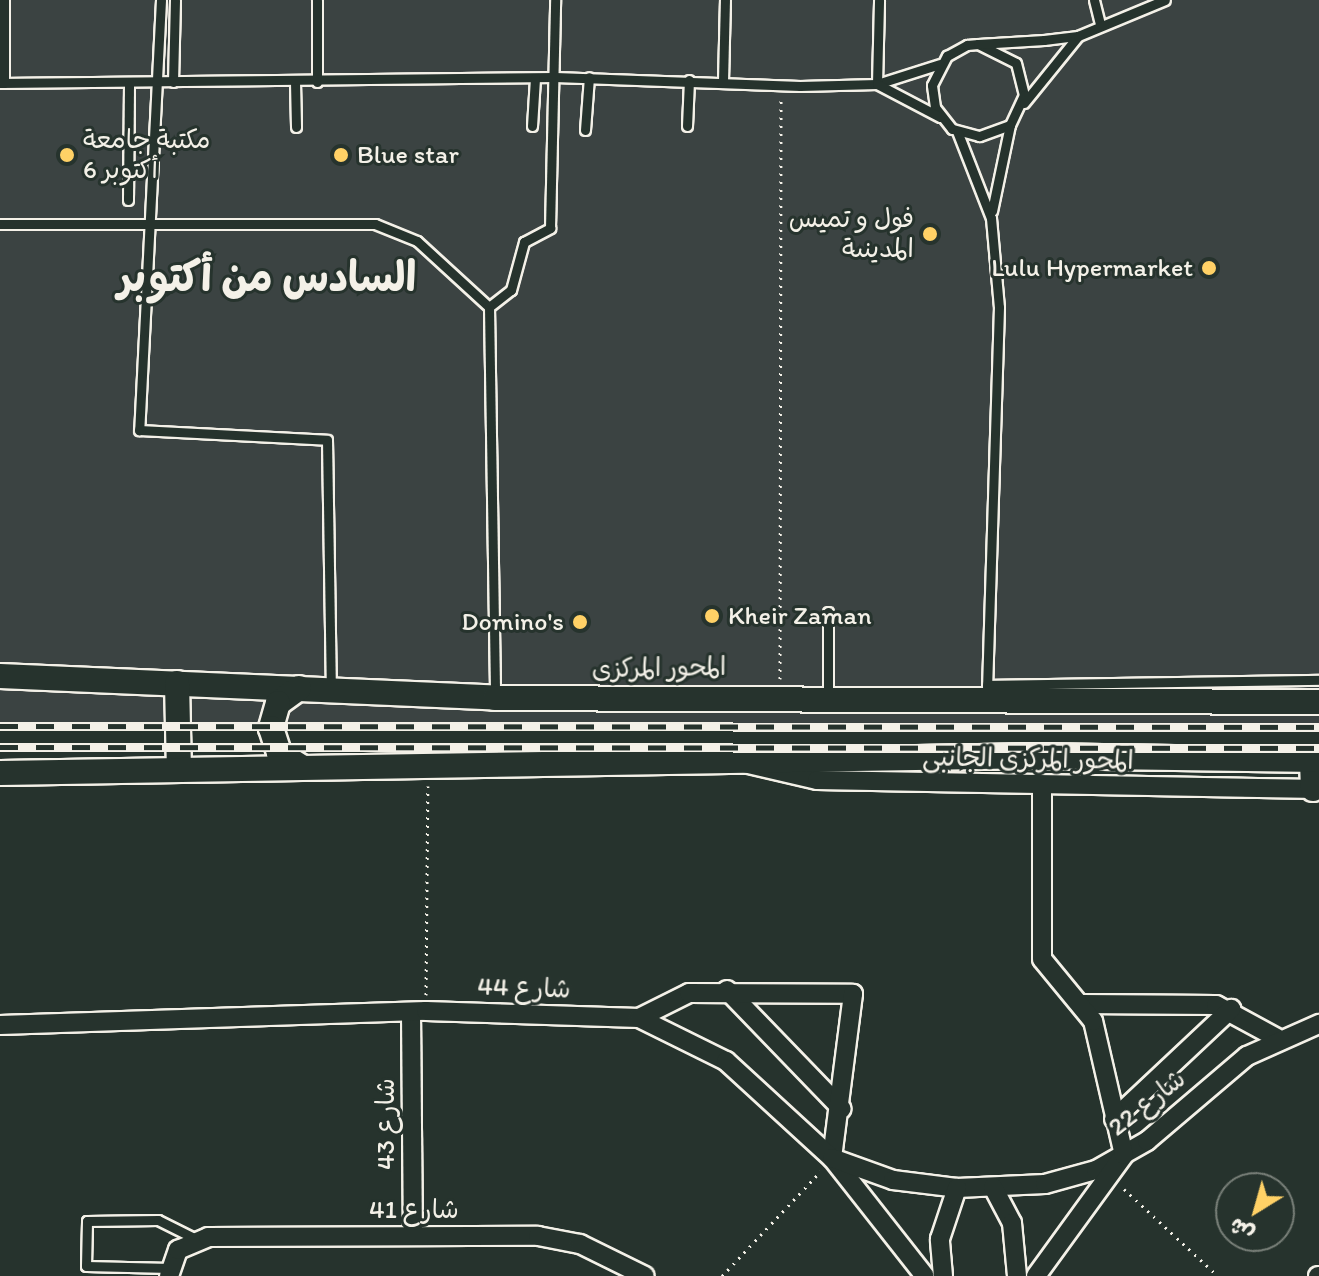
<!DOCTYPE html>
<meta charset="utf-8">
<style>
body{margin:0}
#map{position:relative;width:1319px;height:1276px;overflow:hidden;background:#26332d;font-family:Itim,"Playpen Sans Arabic",sans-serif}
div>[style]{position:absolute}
.built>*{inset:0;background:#3b4342;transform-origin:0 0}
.path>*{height:3px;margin-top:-1.5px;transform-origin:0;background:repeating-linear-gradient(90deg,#f4f1e8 0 2px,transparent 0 8px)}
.roads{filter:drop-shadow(2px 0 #f4f1e8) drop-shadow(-2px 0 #f4f1e8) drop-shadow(0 2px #f4f1e8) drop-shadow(0 -2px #f4f1e8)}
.service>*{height:9px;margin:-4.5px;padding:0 4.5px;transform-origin:4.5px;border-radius:4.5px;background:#26332d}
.minor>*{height:18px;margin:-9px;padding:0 9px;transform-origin:9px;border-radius:9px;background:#26332d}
.secondary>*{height:24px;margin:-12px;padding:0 12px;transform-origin:12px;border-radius:12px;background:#26332d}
.rail>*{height:9px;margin-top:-4.5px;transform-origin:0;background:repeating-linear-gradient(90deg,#26332d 0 18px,#f4f1e8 0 36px);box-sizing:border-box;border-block:2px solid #f4f1e8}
.dots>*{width:22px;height:22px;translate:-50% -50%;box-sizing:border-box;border:4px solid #26332d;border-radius:50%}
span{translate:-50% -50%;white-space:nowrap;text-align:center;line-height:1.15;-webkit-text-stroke:6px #26332d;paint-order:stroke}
.poi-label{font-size:26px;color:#f4f1e8}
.left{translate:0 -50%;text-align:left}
.right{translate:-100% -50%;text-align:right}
.street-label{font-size:26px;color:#f4f1e8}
.town-label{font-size:42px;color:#f4f1e8;font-weight:700}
.north{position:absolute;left:1215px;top:1172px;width:80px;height:80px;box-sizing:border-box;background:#26332d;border:2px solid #787f78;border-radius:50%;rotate:217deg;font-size:22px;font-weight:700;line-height:32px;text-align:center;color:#f4f1e8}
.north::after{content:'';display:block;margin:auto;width:28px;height:36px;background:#ffd166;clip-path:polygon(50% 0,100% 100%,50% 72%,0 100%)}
</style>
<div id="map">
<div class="built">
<div style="left:0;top:0;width:1319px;height:723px"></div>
</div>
<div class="path">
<div style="left:780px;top:679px;width:581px;rotate:-89.9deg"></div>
<div style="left:426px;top:995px;width:209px;rotate:-89.5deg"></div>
<div style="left:1124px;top:1189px;width:128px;rotate:42.8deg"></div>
<div style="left:722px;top:1276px;width:144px;rotate:-46.7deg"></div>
</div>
<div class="roads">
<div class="service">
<div style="left:161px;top:0;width:431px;rotate:92.9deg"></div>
<div style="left:139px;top:430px;width:188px;rotate:3deg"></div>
<div style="left:327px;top:440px;width:248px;rotate:89.1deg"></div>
<div style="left:317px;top:0;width:82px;rotate:90deg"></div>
<div style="left:1094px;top:0;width:25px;rotate:76deg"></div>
<div style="left:978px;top:44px;width:42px;rotate:26.6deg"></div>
<div style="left:1016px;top:63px;width:33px;rotate:76deg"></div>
<div style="left:1024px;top:95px;width:33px;rotate:115deg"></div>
<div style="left:1010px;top:125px;width:33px;rotate:160deg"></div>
<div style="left:979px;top:136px;width:28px;rotate:-165deg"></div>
<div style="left:952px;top:129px;width:28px;rotate:-128deg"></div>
<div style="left:935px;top:107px;width:22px;rotate:-98deg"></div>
<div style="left:932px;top:85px;width:33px;rotate:-63deg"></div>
<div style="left:947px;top:56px;width:23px;rotate:-29deg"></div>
<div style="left:967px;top:45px;width:11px;rotate:-5deg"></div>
<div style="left:978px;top:44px;width:66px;rotate:-3.5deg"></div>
<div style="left:1044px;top:40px;width:34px;rotate:-7deg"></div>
<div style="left:723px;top:81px;width:81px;rotate:-88.6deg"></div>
<div style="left:173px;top:82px;width:82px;rotate:-88.6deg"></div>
<div style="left:295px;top:82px;width:45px;rotate:88.7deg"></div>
<div style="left:0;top:83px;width:555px;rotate:-0.62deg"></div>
<div style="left:555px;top:77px;width:245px;rotate:2.1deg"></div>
<div style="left:800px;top:86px;width:77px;rotate:-1.5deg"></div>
<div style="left:877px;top:84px;width:66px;rotate:-17.6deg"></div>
<div style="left:4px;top:83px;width:83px;rotate:-90deg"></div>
<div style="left:877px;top:84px;width:84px;rotate:-88.6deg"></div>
<div style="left:877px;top:84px;width:71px;rotate:27.6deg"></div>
<div style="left:1024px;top:103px;width:86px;rotate:-51.1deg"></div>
<div style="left:1078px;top:36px;width:94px;rotate:-22.5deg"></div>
<div style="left:532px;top:126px;width:48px;rotate:-86.4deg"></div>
<div style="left:687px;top:126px;width:46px;rotate:-87.5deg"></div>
<div style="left:585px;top:130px;width:53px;rotate:-85.7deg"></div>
<div style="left:957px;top:131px;width:93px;rotate:68.7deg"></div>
<div style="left:991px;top:218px;width:89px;rotate:84.9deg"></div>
<div style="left:999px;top:307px;width:392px;rotate:91.8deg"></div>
<div style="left:128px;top:200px;width:117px;rotate:-89.5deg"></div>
<div style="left:992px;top:211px;width:88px;rotate:-78.2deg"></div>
<div style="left:0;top:224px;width:375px"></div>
<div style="left:375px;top:224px;width:45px;rotate:22deg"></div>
<div style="left:417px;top:241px;width:98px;rotate:42.5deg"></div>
<div style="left:489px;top:307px;width:28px;rotate:-38deg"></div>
<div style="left:511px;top:290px;width:50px;rotate:-74.8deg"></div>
<div style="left:524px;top:242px;width:30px;rotate:-28deg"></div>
<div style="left:550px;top:228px;width:228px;rotate:-88.7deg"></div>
<div style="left:489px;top:307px;width:388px;rotate:89.1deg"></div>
<div style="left:828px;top:612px;width:83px;rotate:90deg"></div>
<div style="left:987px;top:685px;width:332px;rotate:-0.9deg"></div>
<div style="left:170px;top:1268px;width:84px;rotate:-178.6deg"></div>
<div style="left:86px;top:1266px;width:45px;rotate:-88.7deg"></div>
<div style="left:87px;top:1221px;width:71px;rotate:-0.8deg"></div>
<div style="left:158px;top:1220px;width:42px;rotate:26.6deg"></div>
</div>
<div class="minor">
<div style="left:744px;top:763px;width:75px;rotate:13.1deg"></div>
<div style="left:817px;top:780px;width:502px;rotate:1.03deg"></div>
<div style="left:727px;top:990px;width:165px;rotate:46deg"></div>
<div style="left:1082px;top:1004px;width:134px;rotate:0.4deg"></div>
<div style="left:1216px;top:1005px;width:69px;rotate:28.4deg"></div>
<div style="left:411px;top:1012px;width:224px;rotate:89.5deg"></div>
<div style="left:639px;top:1018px;width:56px;rotate:-26.6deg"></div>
<div style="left:689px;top:993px;width:164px;rotate:0.3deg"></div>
<div style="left:853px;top:994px;width:165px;rotate:97.3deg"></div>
<div style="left:832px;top:1158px;width:150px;rotate:51.8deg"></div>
<div style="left:0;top:1025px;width:426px;rotate:-1.9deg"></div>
<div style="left:426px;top:1011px;width:213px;rotate:1.9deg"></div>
<div style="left:639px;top:1018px;width:97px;rotate:26.3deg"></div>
<div style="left:726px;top:1061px;width:144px;rotate:42.5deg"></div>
<div style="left:832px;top:1158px;width:65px;rotate:19.8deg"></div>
<div style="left:893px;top:1180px;width:64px;rotate:7.1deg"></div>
<div style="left:957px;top:1188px;width:88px;rotate:-2.6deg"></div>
<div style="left:1045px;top:1184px;width:53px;rotate:-15.4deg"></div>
<div style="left:1096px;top:1170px;width:59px;rotate:-29.6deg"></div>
<div style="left:1147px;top:1141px;width:131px;rotate:-40.4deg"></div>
<div style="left:1247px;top:1056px;width:79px;rotate:-24deg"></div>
<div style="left:1114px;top:1119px;width:161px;rotate:-43.2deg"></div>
<div style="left:993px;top:1187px;width:41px;rotate:62.2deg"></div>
<div style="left:1012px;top:1223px;width:53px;rotate:84.6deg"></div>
<div style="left:169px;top:1276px;width:28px;rotate:-71deg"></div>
<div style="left:178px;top:1250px;width:33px;rotate:-23deg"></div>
<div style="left:208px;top:1237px;width:330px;rotate:-0.2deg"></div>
<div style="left:538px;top:1236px;width:43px;rotate:10.8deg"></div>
<div style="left:580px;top:1244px;width:72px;rotate:26.2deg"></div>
<div style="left:943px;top:1276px;width:37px;rotate:-95deg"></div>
<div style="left:940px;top:1239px;width:54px;rotate:-71.6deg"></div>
<div style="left:1036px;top:1276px;width:150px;rotate:-54deg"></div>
<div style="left:1124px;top:1155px;width:138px;rotate:-103deg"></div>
<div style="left:1093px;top:1021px;width:80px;rotate:-129.4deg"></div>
<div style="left:1042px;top:959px;width:173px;rotate:-90deg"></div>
<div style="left:1318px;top:1276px;width:1px"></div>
</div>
<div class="secondary">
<div style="left:0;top:676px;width:495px;rotate:2.5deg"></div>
<div style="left:495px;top:698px;width:824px;rotate:0.28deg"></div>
<div style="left:177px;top:683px;width:86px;rotate:88.7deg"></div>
<div style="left:299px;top:688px;width:26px;rotate:144deg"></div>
<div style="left:278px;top:703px;width:26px;rotate:106deg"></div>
<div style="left:271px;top:728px;width:26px;rotate:72deg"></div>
<div style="left:279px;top:753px;width:26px;rotate:32deg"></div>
<div style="left:1312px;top:760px;width:29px;rotate:88deg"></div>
<div style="left:0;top:773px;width:1031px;rotate:-0.94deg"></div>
<div style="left:1031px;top:756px;width:288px;rotate:0.8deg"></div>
</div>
</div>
<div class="rail">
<div style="left:0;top:726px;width:1319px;rotate:0.04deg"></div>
<div style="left:0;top:747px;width:1319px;rotate:0.04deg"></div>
</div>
<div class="dots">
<div style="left:67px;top:155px;background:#ffd166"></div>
<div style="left:341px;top:155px;background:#ffd166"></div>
<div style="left:930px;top:234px;background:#ffd166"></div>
<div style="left:1209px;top:268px;background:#ffd166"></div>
<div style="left:712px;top:616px;background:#ffd166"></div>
<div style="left:580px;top:622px;background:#ffd166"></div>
</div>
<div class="poi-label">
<span class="left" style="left:83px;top:155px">مكتبة جامعة<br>6 أكتوبر</span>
<span class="left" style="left:357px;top:155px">Blue star</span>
<span class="right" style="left:914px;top:234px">فول و تميس<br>المدينىة</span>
<span class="right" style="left:1193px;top:268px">Lulu Hypermarket</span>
<span class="left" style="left:728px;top:616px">Kheir Zaman</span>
<span class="right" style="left:564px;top:622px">Domino's</span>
</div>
<div class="street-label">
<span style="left:659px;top:668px;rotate:-1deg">المحور المركزى</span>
<span style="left:1028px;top:759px;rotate:1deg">المحور المركزى الجانبى</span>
<span style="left:524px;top:988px;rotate:2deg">شارع 44</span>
<span style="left:1147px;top:1103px;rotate:-38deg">شارع 22</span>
<span style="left:386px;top:1124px;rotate:-90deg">شارع 43</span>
<span style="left:414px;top:1210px">شارع 41</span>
</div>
<div class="town-label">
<span style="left:267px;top:277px">السادس من أكتوبر</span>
</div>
<div class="north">ش</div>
</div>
